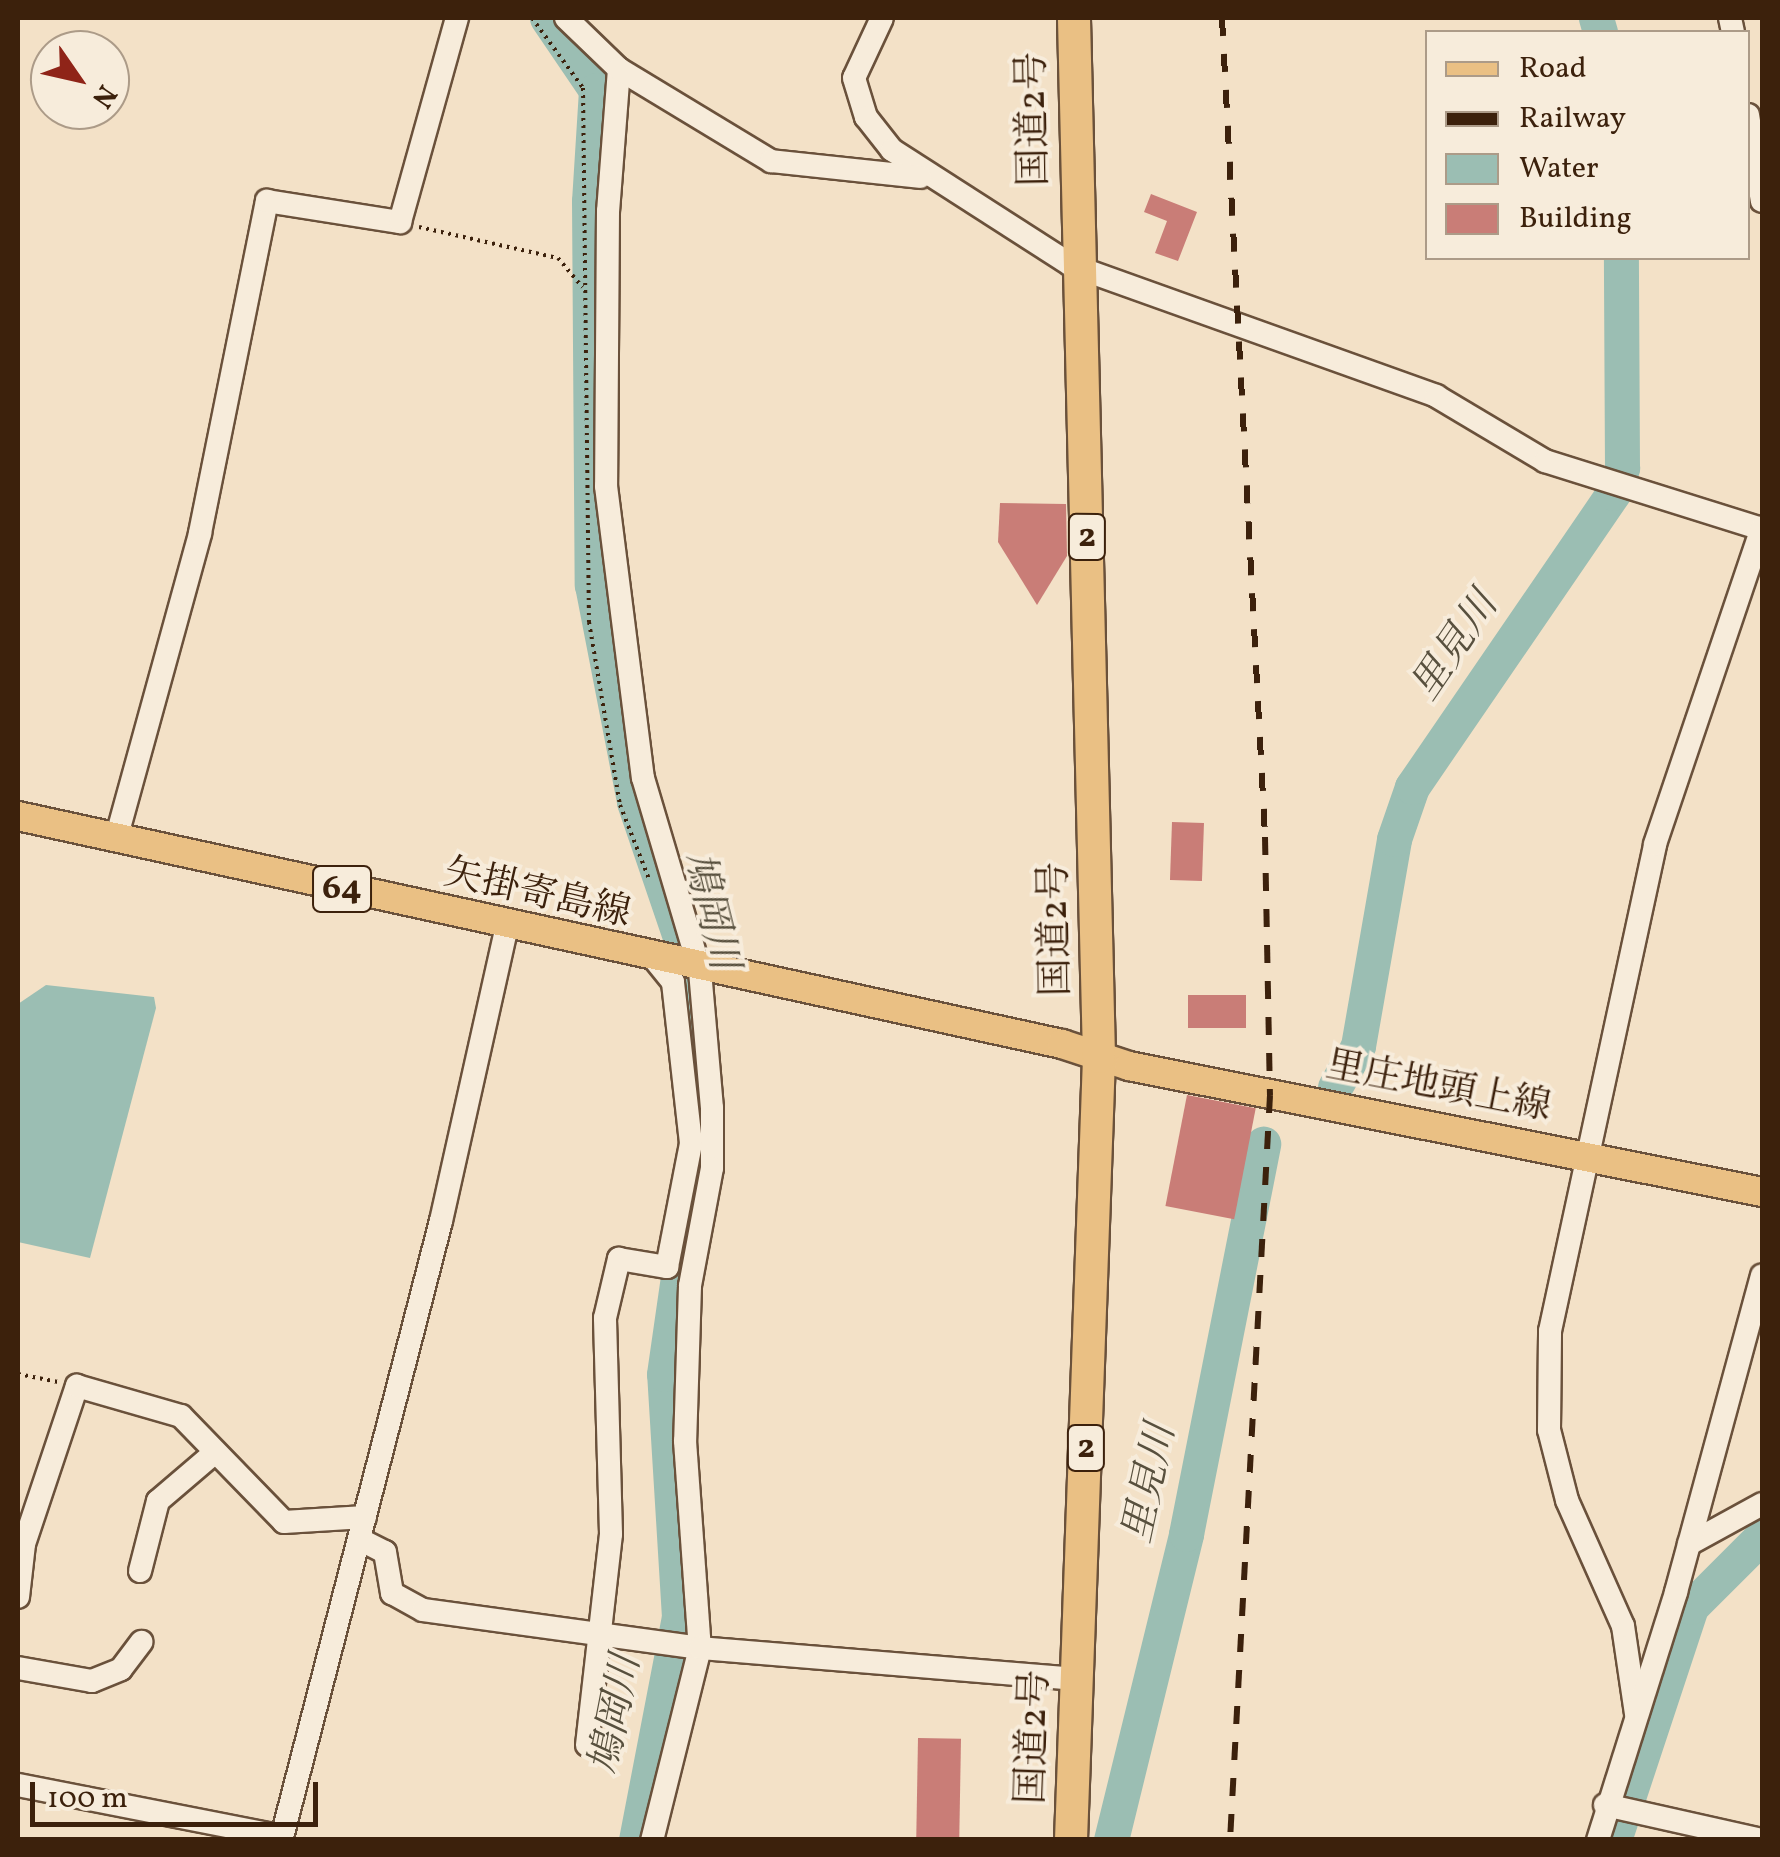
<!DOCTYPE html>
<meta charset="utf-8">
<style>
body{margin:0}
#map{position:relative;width:1780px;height:1857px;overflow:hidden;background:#f3e1c7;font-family:Vollkorn,"Noto Serif JP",serif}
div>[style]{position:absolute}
.water>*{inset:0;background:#9bbeb3}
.river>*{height:35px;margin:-17.5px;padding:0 17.5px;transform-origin:17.5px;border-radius:17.5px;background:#9bbeb3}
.building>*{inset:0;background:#c97d77;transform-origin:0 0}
.path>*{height:4px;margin-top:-2px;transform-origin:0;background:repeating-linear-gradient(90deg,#3c210c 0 2.5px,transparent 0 7.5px)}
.roads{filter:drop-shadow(2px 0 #6a513b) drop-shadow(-2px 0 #6a513b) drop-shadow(0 2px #6a513b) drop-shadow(0 -2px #6a513b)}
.minor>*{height:22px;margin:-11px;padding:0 11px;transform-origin:11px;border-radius:11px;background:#f7ecdb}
.major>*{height:28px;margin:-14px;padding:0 14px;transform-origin:14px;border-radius:14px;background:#eac084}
.highway>*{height:32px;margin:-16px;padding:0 16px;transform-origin:16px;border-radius:16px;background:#eac084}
.rail>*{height:6px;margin-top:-3px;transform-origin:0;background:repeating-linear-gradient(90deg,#3c210c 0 18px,transparent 0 36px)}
span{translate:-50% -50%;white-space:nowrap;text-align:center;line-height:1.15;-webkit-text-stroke:8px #f7ecdb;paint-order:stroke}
.shield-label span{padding:2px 8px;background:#f7ecdb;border:2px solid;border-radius:8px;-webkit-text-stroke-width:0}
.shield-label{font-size:35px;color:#3c210c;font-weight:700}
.street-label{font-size:38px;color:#3c210c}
.water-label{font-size:40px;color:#58503e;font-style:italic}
.frame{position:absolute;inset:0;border:20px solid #3c210c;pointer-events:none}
.legend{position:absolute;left:1425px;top:30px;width:325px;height:230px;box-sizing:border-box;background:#f7ecdb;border:2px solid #ac9b88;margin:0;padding:12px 18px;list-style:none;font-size:30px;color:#3c210c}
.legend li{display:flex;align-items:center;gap:20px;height:50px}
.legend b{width:50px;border:2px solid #ac9b88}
.north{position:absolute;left:30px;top:30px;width:100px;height:100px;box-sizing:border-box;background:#f7ecdb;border:2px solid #ac9b88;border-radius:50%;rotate:124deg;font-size:28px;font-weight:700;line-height:40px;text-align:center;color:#3c210c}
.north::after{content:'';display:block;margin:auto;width:35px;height:45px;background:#8f2418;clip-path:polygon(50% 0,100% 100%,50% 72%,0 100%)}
.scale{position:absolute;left:30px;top:1782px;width:288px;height:45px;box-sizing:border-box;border:5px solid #3c210c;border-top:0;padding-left:12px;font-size:30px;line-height:35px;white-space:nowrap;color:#3c210c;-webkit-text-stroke:8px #f7ecdb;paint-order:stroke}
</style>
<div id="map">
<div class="water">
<div style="clip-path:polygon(46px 985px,154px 997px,156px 1008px,90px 1258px,18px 1242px,18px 1004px)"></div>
</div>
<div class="river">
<div style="left:547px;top:18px;width:87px;rotate:55.8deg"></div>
<div style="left:596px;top:90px;width:111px;rotate:93.6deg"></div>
<div style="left:589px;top:201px;width:384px;rotate:89.6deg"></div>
<div style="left:592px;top:585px;width:221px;rotate:79deg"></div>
<div style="left:634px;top:802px;width:152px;rotate:71.2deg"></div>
<div style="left:683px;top:946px;width:127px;rotate:85deg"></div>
<div style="left:1596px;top:18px;width:15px;rotate:74deg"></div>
<div style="left:1335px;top:1087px;width:47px;rotate:-60.7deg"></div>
<div style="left:1358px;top:1046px;width:210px;rotate:-80.1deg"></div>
<div style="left:1394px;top:839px;width:55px;rotate:-70.9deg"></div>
<div style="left:1412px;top:787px;width:356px;rotate:-55.6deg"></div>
<div style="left:1613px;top:493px;width:27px;rotate:-70deg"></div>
<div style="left:1622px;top:468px;width:210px;rotate:-90.3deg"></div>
<div style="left:636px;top:1840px;width:227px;rotate:-79.1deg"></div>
<div style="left:679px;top:1617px;width:243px;rotate:-93.5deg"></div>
<div style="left:664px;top:1374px;width:246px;rotate:-81.8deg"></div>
<div style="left:1111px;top:1840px;width:315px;rotate:-76.2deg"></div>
<div style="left:1186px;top:1534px;width:398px;rotate:-78.8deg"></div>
<div style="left:1614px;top:1840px;width:245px;rotate:-71.7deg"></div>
<div style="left:1691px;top:1607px;width:100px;rotate:-45deg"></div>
</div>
<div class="building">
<div style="clip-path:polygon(1151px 194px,1197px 212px,1178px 261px,1155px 253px,1167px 221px,1144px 212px)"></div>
<div style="clip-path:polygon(1000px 503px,1066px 504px,1067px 556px,1037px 605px,998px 542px)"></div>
<div style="left:1172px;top:822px;width:32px;height:58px;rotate:2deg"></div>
<div style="left:1188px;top:995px;width:58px;height:33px"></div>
<div style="left:1187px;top:1095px;width:70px;height:113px;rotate:11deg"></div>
<div style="left:918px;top:1738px;width:43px;height:102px;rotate:1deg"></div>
</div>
<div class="path">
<div style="left:532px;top:18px;width:87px;rotate:53.9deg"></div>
<div style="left:583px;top:88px;width:534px;rotate:89.36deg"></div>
<div style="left:589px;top:622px;width:186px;rotate:80.4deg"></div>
<div style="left:620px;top:805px;width:79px;rotate:68.6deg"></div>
<div style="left:419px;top:227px;width:142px;rotate:12.6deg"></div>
<div style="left:558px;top:258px;width:38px;rotate:50deg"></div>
<div style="left:18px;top:1374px;width:41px;rotate:11.3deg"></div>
</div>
<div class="roads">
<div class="minor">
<div style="left:566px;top:18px;width:74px;rotate:43.9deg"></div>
<div style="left:619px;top:69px;width:142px;rotate:94.4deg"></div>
<div style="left:608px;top:211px;width:275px;rotate:90.4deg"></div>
<div style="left:606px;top:486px;width:294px;rotate:82.8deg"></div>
<div style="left:643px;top:778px;width:201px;rotate:73.5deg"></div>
<div style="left:700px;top:971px;width:138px;rotate:85deg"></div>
<div style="left:712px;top:1108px;width:60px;rotate:90deg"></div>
<div style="left:712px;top:1168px;width:120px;rotate:100.6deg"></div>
<div style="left:690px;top:1286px;width:155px;rotate:91.8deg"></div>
<div style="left:685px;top:1441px;width:208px;rotate:85.9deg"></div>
<div style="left:700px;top:1648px;width:198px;rotate:104deg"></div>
<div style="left:882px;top:18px;width:66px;rotate:115deg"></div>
<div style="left:854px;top:78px;width:41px;rotate:72.9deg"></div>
<div style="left:866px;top:117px;width:42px;rotate:51.8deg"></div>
<div style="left:892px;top:150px;width:213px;rotate:32.7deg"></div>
<div style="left:1071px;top:265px;width:388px;rotate:19.7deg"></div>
<div style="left:1436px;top:396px;width:127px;rotate:30.8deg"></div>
<div style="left:1545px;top:461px;width:227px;rotate:17.4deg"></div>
<div style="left:1730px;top:18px;width:14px;rotate:78deg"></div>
<div style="left:619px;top:69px;width:178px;rotate:31.2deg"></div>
<div style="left:771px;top:161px;width:150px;rotate:6.1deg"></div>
<div style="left:1748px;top:115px;width:87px;rotate:80.8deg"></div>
<div style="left:116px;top:839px;width:317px;rotate:-74.6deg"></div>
<div style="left:200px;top:533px;width:339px;rotate:-78.6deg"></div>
<div style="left:267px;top:201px;width:135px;rotate:9deg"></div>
<div style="left:400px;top:222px;width:212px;rotate:-74.4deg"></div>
<div style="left:359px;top:1539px;width:29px;rotate:27deg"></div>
<div style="left:385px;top:1552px;width:42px;rotate:80.3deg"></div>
<div style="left:392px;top:1593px;width:35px;rotate:29deg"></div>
<div style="left:423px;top:1610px;width:280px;rotate:7.8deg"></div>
<div style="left:700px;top:1648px;width:379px;rotate:4.7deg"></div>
<div style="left:1689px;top:1544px;width:83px;rotate:-28.7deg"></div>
<div style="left:140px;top:1571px;width:72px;rotate:-75.6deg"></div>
<div style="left:158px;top:1501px;width:72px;rotate:-40.5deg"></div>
<div style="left:18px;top:1597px;width:53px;rotate:-83.5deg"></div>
<div style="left:24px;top:1544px;width:167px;rotate:-71.5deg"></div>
<div style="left:77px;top:1386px;width:108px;rotate:16.1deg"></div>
<div style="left:181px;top:1416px;width:148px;rotate:45.8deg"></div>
<div style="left:284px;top:1522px;width:81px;rotate:-3.5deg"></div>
<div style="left:18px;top:1668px;width:75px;rotate:10deg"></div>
<div style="left:92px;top:1681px;width:31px;rotate:-22deg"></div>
<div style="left:121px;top:1669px;width:34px;rotate:-53deg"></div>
<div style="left:1636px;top:1714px;width:89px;rotate:-98.4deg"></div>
<div style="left:1623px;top:1626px;width:138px;rotate:-114deg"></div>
<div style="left:1567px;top:1500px;width:72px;rotate:-104.4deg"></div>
<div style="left:1549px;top:1430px;width:99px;rotate:-89.4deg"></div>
<div style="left:1550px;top:1331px;width:498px;rotate:-77.8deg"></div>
<div style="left:1655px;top:844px;width:334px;rotate:-71.3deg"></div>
<div style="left:587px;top:1745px;width:212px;rotate:-83.5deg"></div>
<div style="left:611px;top:1534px;width:216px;rotate:-91.6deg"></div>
<div style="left:605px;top:1318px;width:61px;rotate:-76.7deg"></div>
<div style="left:619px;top:1259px;width:49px;rotate:9.5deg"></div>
<div style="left:667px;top:1267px;width:126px;rotate:-79deg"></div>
<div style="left:691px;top:1143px;width:162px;rotate:-96.4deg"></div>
<div style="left:673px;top:982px;width:28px;rotate:-129deg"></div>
<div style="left:18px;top:1785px;width:269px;rotate:11.1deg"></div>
<div style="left:282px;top:1837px;width:636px;rotate:-75.53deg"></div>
<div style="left:441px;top:1221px;width:302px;rotate:-77.4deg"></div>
<div style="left:1605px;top:1805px;width:161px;rotate:12.6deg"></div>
<div style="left:1598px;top:1840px;width:260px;rotate:-72.5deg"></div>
<div style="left:1676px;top:1592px;width:328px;rotate:-74.8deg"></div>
</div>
<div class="major">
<div style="left:18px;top:816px;width:1069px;rotate:12.32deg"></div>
<div style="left:1062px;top:1044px;width:71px;rotate:18.2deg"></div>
<div style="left:1129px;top:1066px;width:645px;rotate:11.26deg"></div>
</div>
<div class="highway">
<div style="left:1071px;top:1840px;width:784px;rotate:-87.95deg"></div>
<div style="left:1099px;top:1057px;width:1039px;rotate:-91.38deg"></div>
</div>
</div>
<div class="rail">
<div style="left:1222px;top:18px;width:820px;rotate:86.99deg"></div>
<div style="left:1265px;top:837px;width:258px;rotate:88.9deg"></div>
<div style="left:1270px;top:1095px;width:746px;rotate:93.07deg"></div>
</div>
<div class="shield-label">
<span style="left:1087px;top:537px">2</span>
<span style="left:342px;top:889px">64</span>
<span style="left:1086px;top:1448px">2</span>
</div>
<div class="street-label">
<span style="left:1035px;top:119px;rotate:-91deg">国道2号</span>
<span style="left:537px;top:895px;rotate:13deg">矢掛寄島線</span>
<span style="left:1057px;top:929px;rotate:-91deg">国道2号</span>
<span style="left:1438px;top:1088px;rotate:11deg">里庄地頭上線</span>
<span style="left:1035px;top:1737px;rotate:-88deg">国道2号</span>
</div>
<div class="water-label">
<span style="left:1456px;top:647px;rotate:-56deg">里見川</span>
<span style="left:709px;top:911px;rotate:76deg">鳩岡川</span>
<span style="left:1151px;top:1484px;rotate:-78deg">里見川</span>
<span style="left:617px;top:1715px;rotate:-79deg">鳩岡川</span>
</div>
<div class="frame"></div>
<ul class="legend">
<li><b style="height:12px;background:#eac084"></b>Road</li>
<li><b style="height:12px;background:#3c210c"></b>Railway</li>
<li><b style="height:28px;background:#9bbeb3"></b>Water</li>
<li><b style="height:28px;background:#c97d77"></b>Building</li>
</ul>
<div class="north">N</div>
<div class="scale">100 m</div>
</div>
